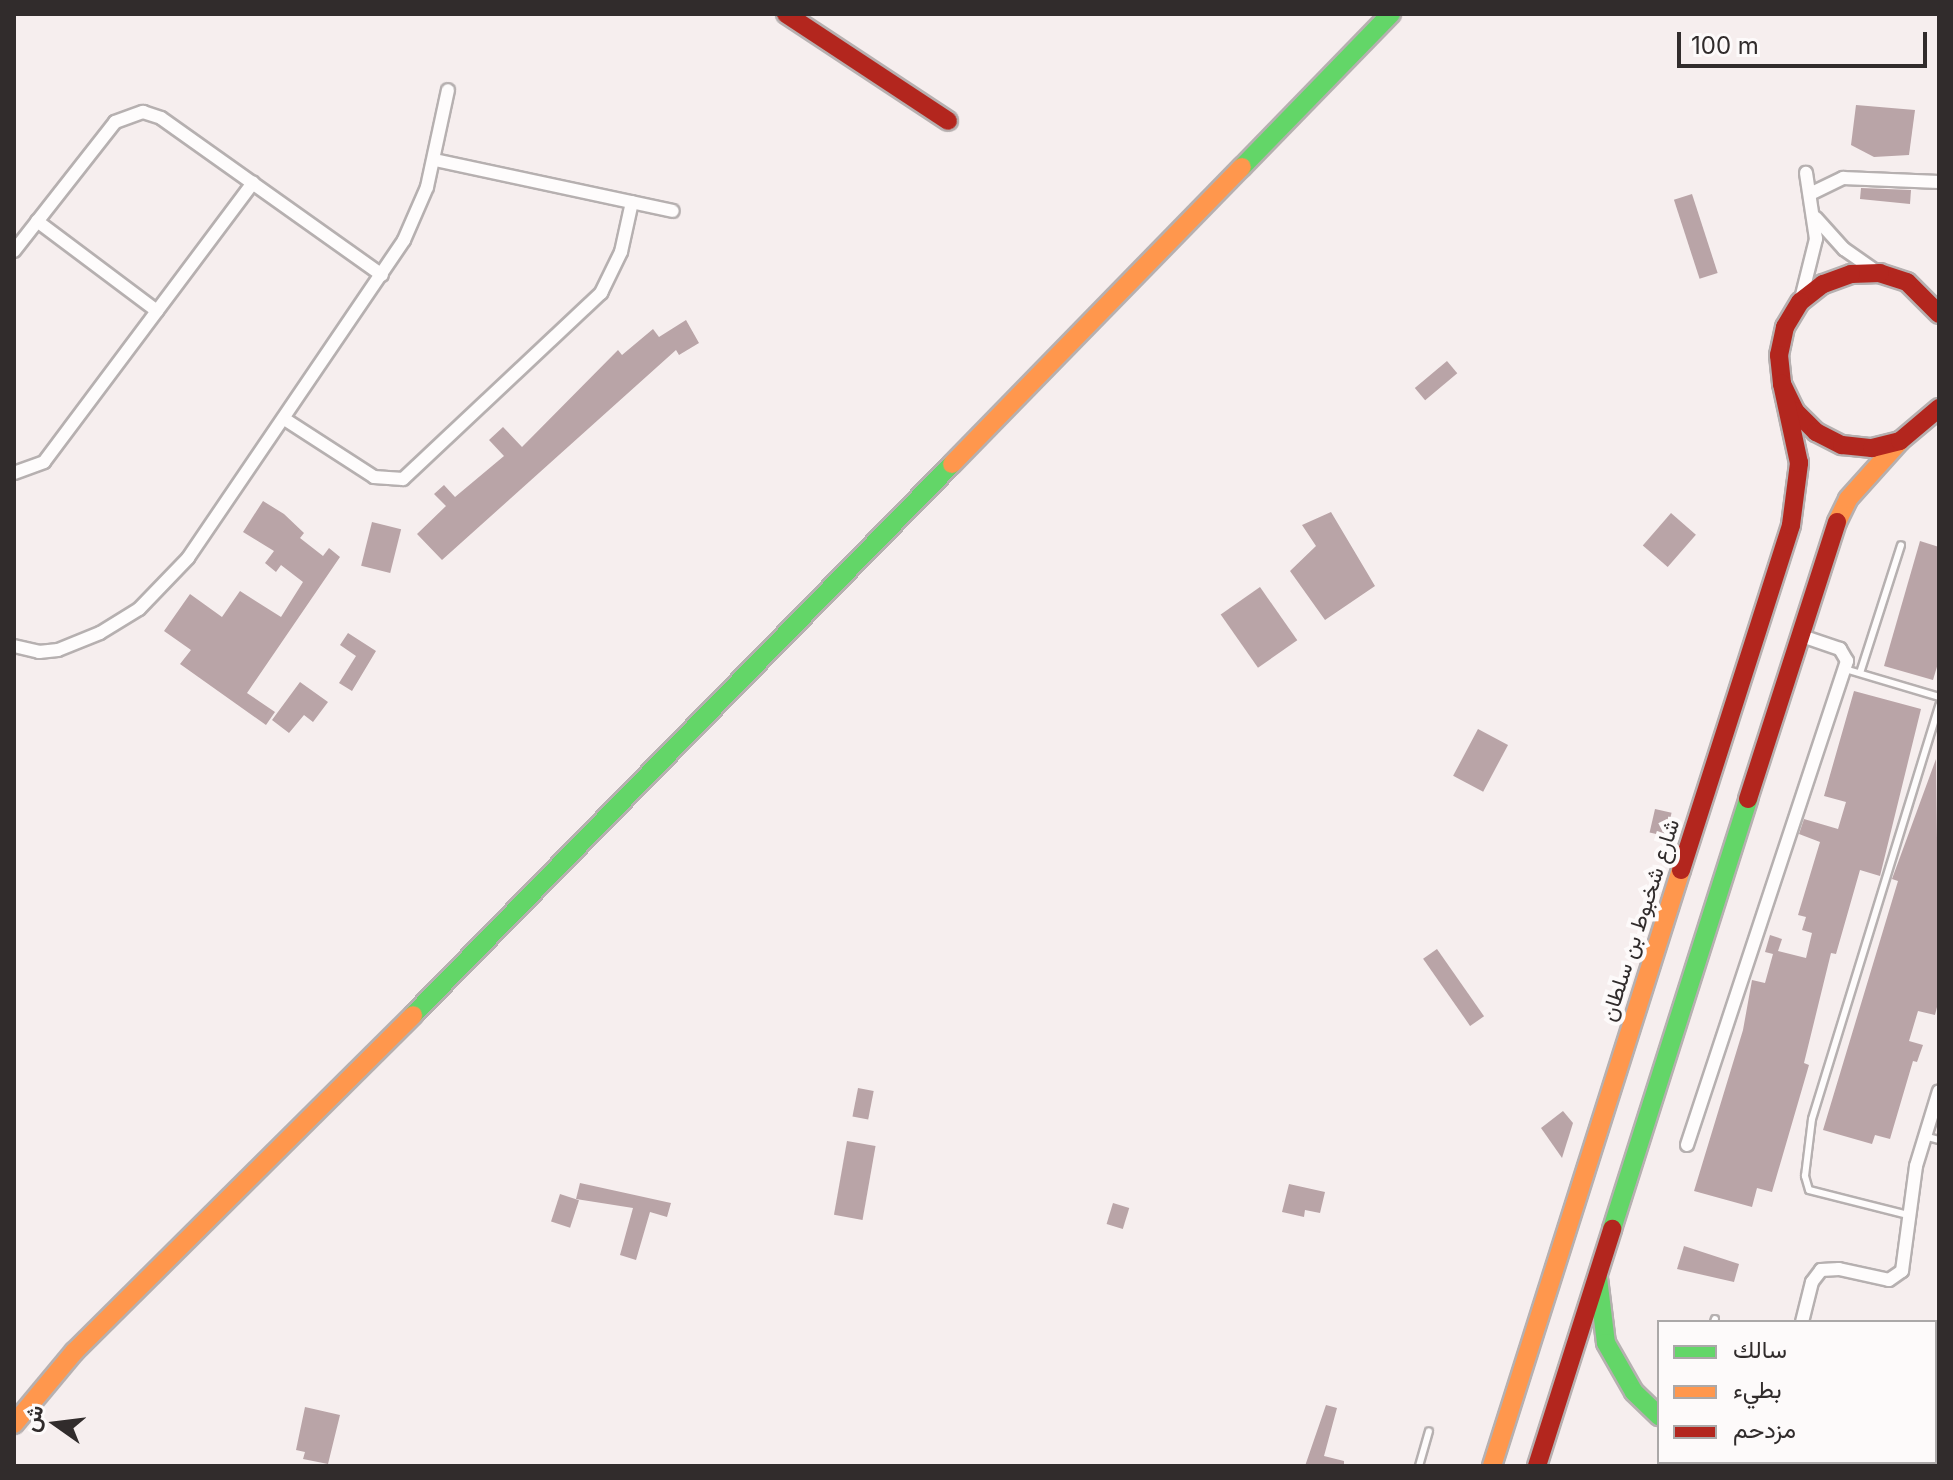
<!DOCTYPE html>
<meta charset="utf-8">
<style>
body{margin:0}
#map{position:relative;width:1953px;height:1480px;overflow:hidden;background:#f6eeee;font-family:Inter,Vazirmatn,sans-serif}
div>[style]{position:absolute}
.building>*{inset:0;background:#b9a4a7;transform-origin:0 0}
.roads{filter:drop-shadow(2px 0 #b6b0b0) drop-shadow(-2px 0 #b6b0b0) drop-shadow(0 2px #b6b0b0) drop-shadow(0 -2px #b6b0b0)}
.lane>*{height:6px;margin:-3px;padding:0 3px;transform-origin:3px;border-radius:3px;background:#fefcfc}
.street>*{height:12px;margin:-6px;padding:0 6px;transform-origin:6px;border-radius:6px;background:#fefcfc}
.fast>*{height:18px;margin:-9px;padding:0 9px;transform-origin:9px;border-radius:9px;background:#63d668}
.slow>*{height:18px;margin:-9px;padding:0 9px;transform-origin:9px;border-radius:9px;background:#ff974d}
.jam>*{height:18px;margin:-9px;padding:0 9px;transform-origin:9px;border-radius:9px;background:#b3261e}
span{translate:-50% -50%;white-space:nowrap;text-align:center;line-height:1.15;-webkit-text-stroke:8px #fdfafa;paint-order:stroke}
.street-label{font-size:22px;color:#312c2c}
.frame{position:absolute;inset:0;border:16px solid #312c2c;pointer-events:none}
.legend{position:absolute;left:1657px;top:1320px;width:280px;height:144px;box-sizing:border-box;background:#fdfafa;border:2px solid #aba8a8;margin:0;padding:10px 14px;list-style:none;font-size:24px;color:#312c2c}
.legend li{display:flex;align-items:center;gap:16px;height:40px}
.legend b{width:40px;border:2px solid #aba8a8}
.north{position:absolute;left:16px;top:1384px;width:80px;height:80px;-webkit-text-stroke:6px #fdfafa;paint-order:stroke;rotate:284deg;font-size:22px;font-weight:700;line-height:32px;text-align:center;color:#312c2c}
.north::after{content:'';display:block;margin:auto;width:28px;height:36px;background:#312c2c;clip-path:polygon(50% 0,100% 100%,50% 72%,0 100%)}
.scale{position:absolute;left:1677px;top:32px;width:250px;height:36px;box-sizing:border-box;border:4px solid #312c2c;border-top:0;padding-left:10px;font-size:24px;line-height:28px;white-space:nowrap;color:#312c2c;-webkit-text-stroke:6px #fdfafa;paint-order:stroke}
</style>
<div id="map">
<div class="building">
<div style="clip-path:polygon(1856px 105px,1915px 110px,1909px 155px,1874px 157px,1851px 145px)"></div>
<div style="clip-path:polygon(1861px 188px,1911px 190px,1910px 204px,1860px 199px)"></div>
<div style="left:1692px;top:194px;width:83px;height:19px;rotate:72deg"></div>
<div style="clip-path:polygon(686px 320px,699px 343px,679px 355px,676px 350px,442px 560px,417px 534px,446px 506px,434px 494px,444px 485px,455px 497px,504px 456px,489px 440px,503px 427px,522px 447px,618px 350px,622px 355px,653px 329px,659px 337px)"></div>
<div style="left:1447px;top:361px;width:16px;height:42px;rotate:50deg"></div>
<div style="clip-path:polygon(263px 501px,284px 514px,304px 533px,300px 538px,323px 556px,329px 548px,340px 557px,247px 693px,275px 712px,266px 725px,180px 664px,191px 650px,164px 631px,190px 594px,222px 617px,240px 591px,281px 617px,303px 582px,281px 565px,276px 572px,265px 563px,274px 551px,243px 532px)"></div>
<div style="clip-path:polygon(1331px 512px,1375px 586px,1325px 620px,1290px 571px,1316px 546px,1302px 525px)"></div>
<div style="left:1671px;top:513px;width:33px;height:43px;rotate:41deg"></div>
<div style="left:372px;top:522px;width:30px;height:45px;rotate:14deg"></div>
<div style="clip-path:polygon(1920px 541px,1939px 547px,1939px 660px,1933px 680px,1884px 666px)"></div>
<div style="left:1260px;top:587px;width:65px;height:48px;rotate:55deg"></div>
<div style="clip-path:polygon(348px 633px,376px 651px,352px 691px,339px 683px,356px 656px,340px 645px)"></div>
<div style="clip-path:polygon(300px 682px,328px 702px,313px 722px,304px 715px,289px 733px,272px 720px)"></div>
<div style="clip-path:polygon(1854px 691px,1921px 709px,1880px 876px,1860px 870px,1836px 954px,1831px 953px,1804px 1063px,1809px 1065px,1772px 1192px,1757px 1188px,1752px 1207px,1694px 1191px,1743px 1030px,1752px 980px,1765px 983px,1773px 954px,1765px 952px,1770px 935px,1782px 939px,1778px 951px,1806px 958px,1812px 933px,1802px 930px,1806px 917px,1798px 915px,1820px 842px,1799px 834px,1804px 819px,1838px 829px,1846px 802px,1824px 796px)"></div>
<div style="left:1478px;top:729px;width:34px;height:53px;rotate:28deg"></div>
<div style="clip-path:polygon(1936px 759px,1939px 999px,1935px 1015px,1918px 1011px,1909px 1041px,1923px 1045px,1917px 1062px,1913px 1061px,1890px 1139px,1875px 1135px,1872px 1144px,1823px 1130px,1898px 881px,1892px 879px)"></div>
<div style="left:1655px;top:809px;width:17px;height:24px;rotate:13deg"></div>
<div style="left:1437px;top:949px;width:82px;height:17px;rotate:55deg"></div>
<div style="left:858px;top:1088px;width:16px;height:29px;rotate:11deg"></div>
<div style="clip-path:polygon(1563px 1111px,1573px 1123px,1562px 1158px,1541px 1128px)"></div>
<div style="left:847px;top:1141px;width:29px;height:75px;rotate:10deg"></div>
<div style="clip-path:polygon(580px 1183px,671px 1203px,667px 1217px,650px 1212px,636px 1260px,620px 1255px,633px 1208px,576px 1199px)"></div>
<div style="clip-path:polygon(1289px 1184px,1325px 1192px,1320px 1213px,1305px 1210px,1304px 1217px,1282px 1212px)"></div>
<div style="left:560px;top:1194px;width:20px;height:29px;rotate:18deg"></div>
<div style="left:1113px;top:1203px;width:17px;height:22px;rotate:17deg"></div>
<div style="clip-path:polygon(1684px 1246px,1739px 1264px,1734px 1282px,1677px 1269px)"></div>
<div style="clip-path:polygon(1326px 1405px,1337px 1408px,1324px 1456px,1344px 1461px,1344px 1466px,1305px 1466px)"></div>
<div style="clip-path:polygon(305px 1407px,340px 1415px,328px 1464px,303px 1459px,305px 1452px,296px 1450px)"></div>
</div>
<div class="roads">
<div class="lane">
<div style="left:1845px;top:669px;width:98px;rotate:16.6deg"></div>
<div style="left:1860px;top:673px;width:134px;rotate:-72.2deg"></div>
<div style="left:1924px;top:1136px;width:16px;rotate:15deg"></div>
<div style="left:1908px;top:1215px;width:102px;rotate:-165.8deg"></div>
<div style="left:1809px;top:1190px;width:15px;rotate:-106deg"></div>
<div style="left:1805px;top:1176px;width:57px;rotate:-83deg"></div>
<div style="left:1812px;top:1119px;width:433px;rotate:-72.9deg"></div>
<div style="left:1714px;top:1322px;width:3px;rotate:-72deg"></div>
<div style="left:1419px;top:1466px;width:36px;rotate:-74deg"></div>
</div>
<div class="street">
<div style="left:435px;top:160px;width:243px;rotate:12.1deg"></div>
<div style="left:1810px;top:194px;width:37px;rotate:-26deg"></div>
<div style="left:1843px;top:178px;width:96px;rotate:2.4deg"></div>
<div style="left:1816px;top:218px;width:42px;rotate:47.9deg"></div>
<div style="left:1844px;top:249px;width:40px;rotate:34.9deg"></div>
<div style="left:37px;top:221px;width:150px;rotate:36.9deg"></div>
<div style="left:14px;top:251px;width:164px;rotate:-51.9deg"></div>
<div style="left:115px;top:122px;width:30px;rotate:-20deg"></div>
<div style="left:143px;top:112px;width:19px;rotate:18deg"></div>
<div style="left:161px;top:118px;width:271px;rotate:35.4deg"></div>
<div style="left:1801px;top:299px;width:62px;rotate:-76deg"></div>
<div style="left:1816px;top:239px;width:67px;rotate:-98.6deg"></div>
<div style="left:286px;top:420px;width:105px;rotate:32.9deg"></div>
<div style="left:374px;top:477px;width:29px;rotate:4deg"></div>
<div style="left:403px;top:479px;width:272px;rotate:-43.2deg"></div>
<div style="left:601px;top:293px;width:46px;rotate:-64deg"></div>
<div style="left:621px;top:252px;width:51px;rotate:-77.6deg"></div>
<div style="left:14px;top:473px;width:32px;rotate:-20deg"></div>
<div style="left:44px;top:462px;width:349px;rotate:-53.2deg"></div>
<div style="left:14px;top:646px;width:26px;rotate:13deg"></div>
<div style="left:39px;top:652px;width:19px;rotate:-6deg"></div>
<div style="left:58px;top:650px;width:45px;rotate:-22deg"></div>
<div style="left:100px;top:633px;width:46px;rotate:-31.6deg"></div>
<div style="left:139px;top:609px;width:71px;rotate:-46.1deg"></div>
<div style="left:188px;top:558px;width:384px;rotate:-55.8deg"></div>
<div style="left:404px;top:240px;width:58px;rotate:-66.5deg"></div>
<div style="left:427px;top:187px;width:99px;rotate:-77.8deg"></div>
<div style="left:1687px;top:1145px;width:510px;rotate:-71.71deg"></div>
<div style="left:1847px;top:661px;width:14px;rotate:-120deg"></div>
<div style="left:1840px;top:649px;width:43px;rotate:-161.1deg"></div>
<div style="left:1802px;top:1322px;width:41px;rotate:-76deg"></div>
<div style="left:1812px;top:1282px;width:15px;rotate:-53deg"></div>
<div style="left:1821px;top:1270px;width:18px;rotate:-3deg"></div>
<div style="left:1839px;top:1269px;width:51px;rotate:12.4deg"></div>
<div style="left:1889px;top:1280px;width:16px;rotate:-35deg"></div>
<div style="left:1902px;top:1271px;width:106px;rotate:-82.4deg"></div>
<div style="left:1916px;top:1166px;width:78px;rotate:-73deg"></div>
</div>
<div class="fast">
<div style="left:1242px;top:167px;width:214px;rotate:-45.8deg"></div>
<div style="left:413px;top:1015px;width:771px;rotate:-45.63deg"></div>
<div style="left:1612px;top:1229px;width:451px;rotate:-72.4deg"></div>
<div style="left:1598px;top:1278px;width:65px;rotate:83deg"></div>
<div style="left:1606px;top:1343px;width:56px;rotate:60.3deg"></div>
<div style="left:1634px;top:1392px;width:35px;rotate:44deg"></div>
</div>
<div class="slow">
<div style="left:952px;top:464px;width:415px;rotate:-45.7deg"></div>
<div style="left:1837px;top:522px;width:25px;rotate:-64deg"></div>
<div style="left:1848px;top:499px;width:78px;rotate:-48.1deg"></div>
<div style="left:14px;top:1424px;width:94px;rotate:-50.2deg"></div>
<div style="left:74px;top:1352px;width:478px;rotate:-44.8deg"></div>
<div style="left:1811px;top:1462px;width:18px;rotate:13deg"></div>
<div style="left:1492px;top:1466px;width:625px;rotate:-72.41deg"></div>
</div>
<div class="jam">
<div style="left:786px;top:14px;width:194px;rotate:33.4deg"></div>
<div style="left:1939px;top:314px;width:45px;rotate:-135deg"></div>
<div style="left:1907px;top:282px;width:28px;rotate:-162deg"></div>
<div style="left:1880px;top:273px;width:29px;rotate:178deg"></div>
<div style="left:1851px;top:274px;width:30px;rotate:160deg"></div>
<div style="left:1823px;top:284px;width:29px;rotate:142deg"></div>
<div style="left:1800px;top:302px;width:29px;rotate:121deg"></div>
<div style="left:1785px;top:327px;width:29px;rotate:102deg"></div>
<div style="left:1779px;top:355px;width:29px;rotate:84deg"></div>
<div style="left:1782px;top:384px;width:30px;rotate:64deg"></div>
<div style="left:1795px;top:411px;width:30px;rotate:45deg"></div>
<div style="left:1816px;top:432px;width:29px;rotate:27deg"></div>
<div style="left:1842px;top:445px;width:30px;rotate:6deg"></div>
<div style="left:1872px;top:448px;width:29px;rotate:-14deg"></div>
<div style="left:1900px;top:441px;width:51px;rotate:-40.2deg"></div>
<div style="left:1748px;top:799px;width:291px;rotate:-72.2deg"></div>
<div style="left:1681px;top:870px;width:362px;rotate:-72.3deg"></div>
<div style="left:1791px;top:525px;width:63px;rotate:-82.6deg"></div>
<div style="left:1799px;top:463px;width:81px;rotate:-102.1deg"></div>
<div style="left:1537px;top:1466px;width:249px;rotate:-72.4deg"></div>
</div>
</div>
<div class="street-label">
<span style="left:1640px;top:920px;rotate:-72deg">شارع شخبوط بن سلطان</span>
</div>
<div class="frame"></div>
<ul class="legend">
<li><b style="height:10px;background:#63d668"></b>سالك</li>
<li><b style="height:10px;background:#ff974d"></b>بطيء</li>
<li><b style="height:10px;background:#b3261e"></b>مزدحم</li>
</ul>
<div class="north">ش</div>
<div class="scale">100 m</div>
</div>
